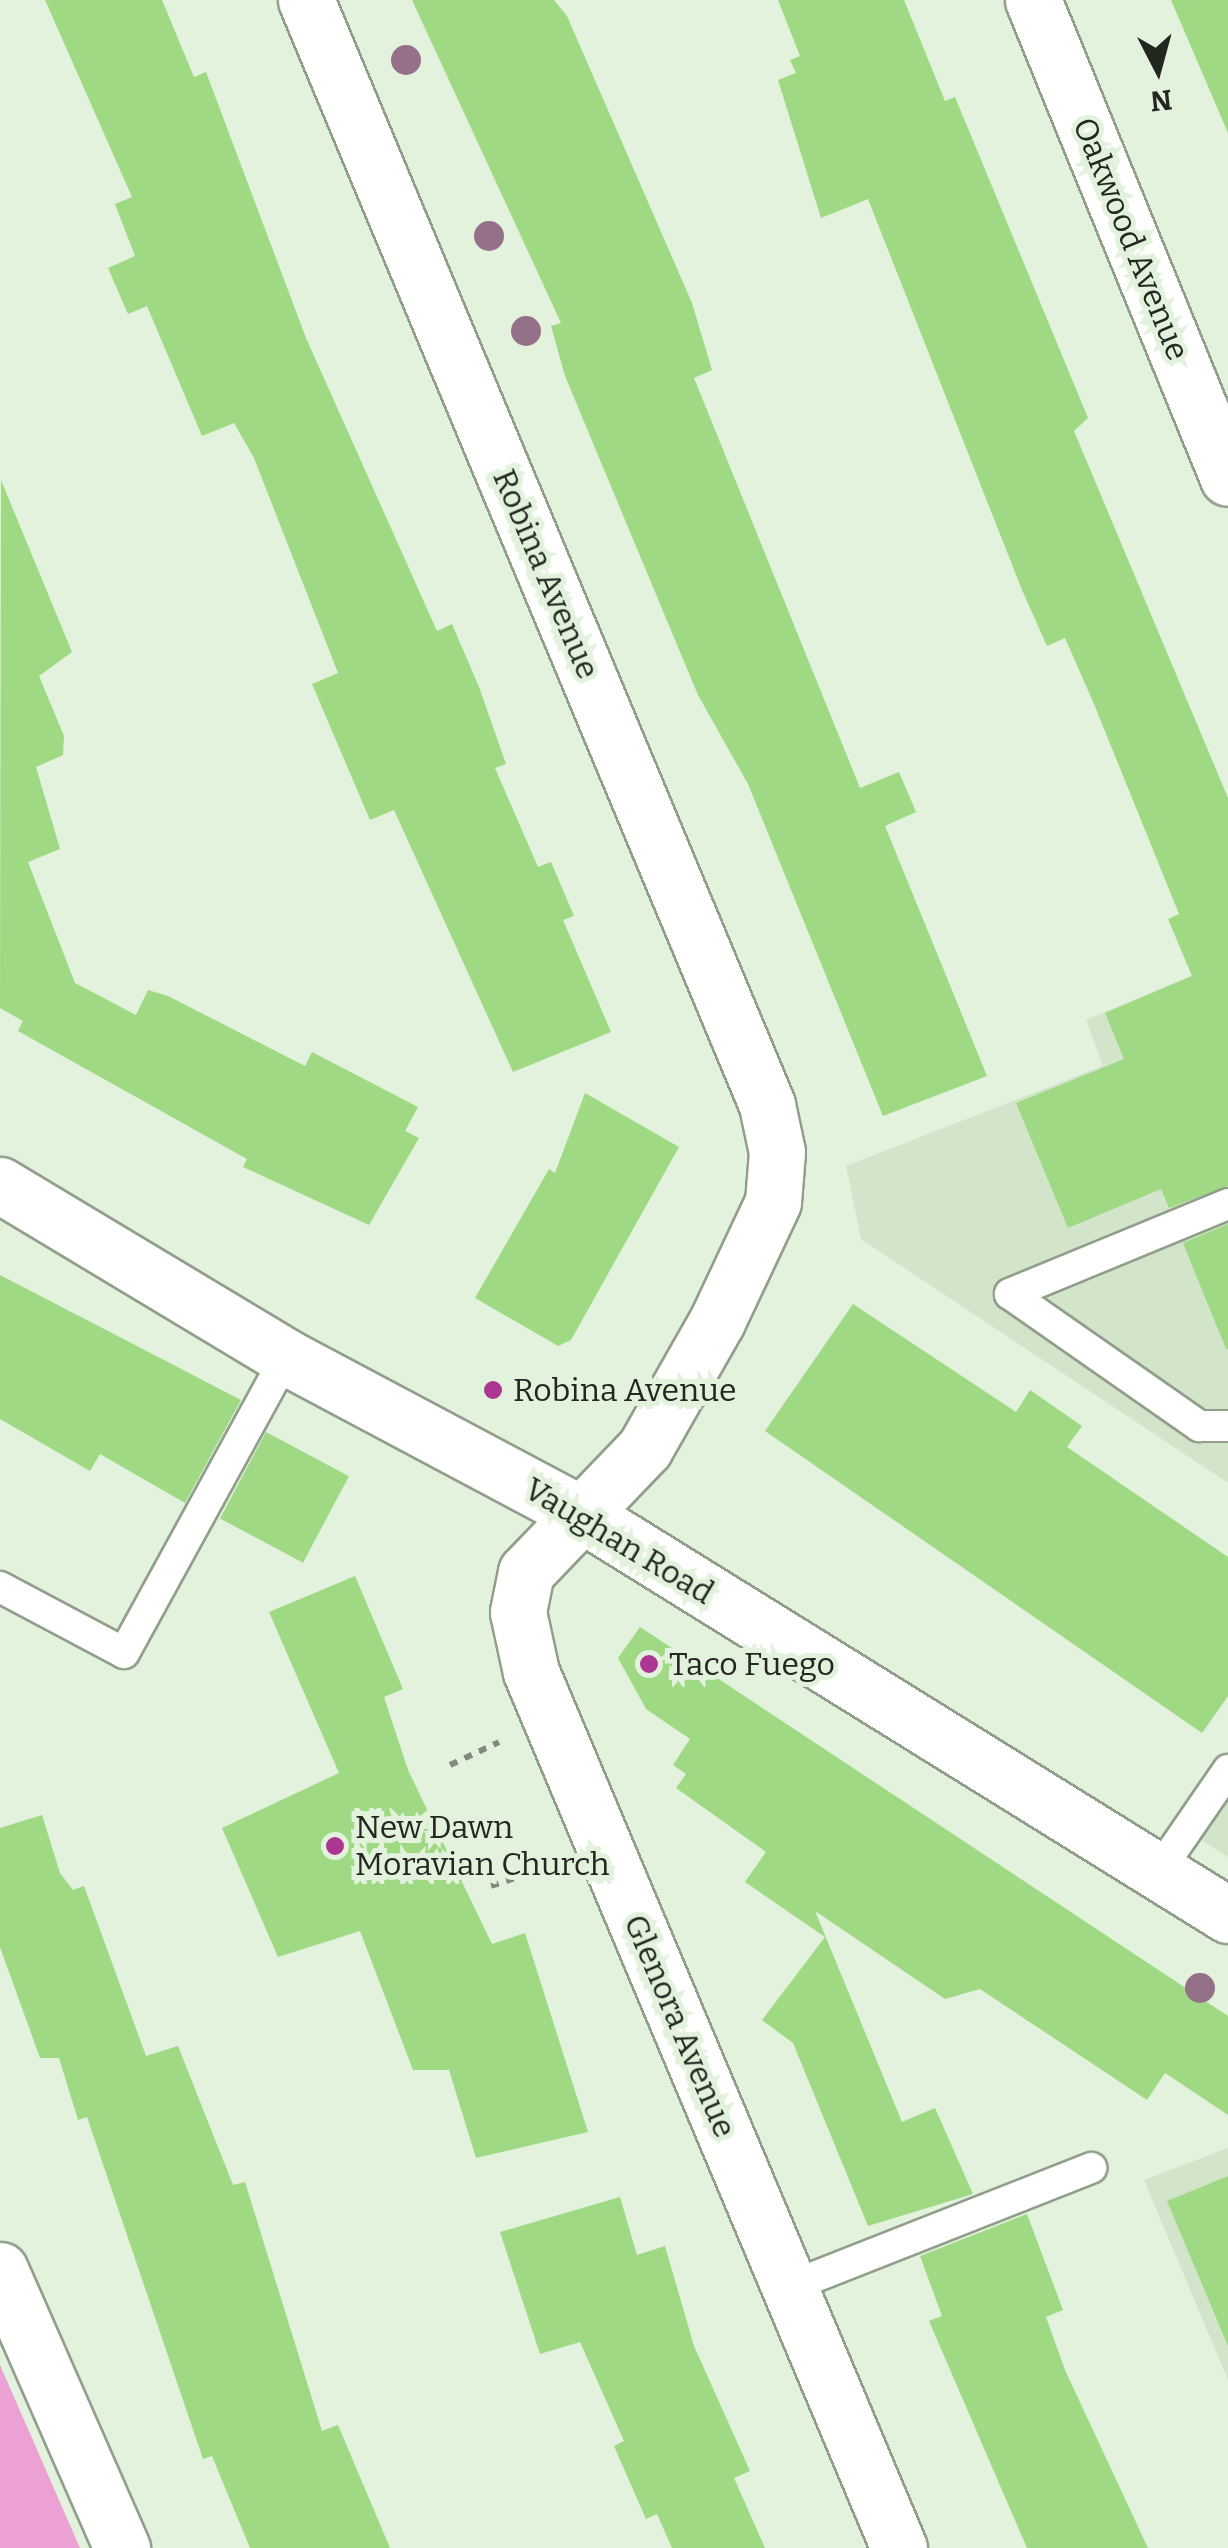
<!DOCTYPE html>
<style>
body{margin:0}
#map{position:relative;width:1228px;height:2548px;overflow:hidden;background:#e2f2dc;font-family:Bitter,serif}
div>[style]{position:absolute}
.built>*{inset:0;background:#d2e5ca}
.green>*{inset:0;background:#eca1d5}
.building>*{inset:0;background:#9fd984;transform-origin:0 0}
.path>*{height:6px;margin-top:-3px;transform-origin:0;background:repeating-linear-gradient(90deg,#818b7d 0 8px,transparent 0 16px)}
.roads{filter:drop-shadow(2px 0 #909e8a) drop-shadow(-2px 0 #909e8a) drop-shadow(0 2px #909e8a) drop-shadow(0 -2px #909e8a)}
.service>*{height:30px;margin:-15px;padding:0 15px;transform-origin:15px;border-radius:15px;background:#fff}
.minor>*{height:55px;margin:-27.5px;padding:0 27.5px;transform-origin:27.5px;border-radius:27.5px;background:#fff}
.tertiary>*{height:55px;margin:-27.5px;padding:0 27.5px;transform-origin:27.5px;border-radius:27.5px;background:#fff}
.trees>*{width:30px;height:30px;margin:-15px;border-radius:50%;background:#947189}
.dots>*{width:28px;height:28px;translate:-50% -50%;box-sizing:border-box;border:5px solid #e2f2dc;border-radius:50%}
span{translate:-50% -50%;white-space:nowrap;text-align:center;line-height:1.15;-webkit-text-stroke:10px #e2f2dc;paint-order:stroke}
.street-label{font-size:32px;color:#22271f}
.poi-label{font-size:32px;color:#22271f}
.left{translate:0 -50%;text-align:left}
.north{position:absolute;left:1108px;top:20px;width:100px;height:100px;-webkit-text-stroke:8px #e2f2dc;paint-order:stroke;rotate:174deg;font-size:28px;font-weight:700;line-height:40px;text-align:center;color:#22271f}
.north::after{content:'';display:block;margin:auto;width:35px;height:45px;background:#22271f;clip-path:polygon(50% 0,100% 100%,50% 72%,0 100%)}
</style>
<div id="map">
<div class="built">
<div style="clip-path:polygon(1228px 960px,1228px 1483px,861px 1239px,846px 1166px,1103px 1066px,1086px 1020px)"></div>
<div style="clip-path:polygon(1228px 1788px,1228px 1857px,1200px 1839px)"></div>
<div style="clip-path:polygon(1228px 2148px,1228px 2380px,1144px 2180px)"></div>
</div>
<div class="green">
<div style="clip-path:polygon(0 2365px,80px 2548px,0 2548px)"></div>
</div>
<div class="building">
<div style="clip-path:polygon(45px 0,162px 0,194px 77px,206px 72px,306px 338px,437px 631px,452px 624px,479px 687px,506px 764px,495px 768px,538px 867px,551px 862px,574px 916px,563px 920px,611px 1032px,513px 1072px,394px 810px,370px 820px,312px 684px,338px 673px,254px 458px,234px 423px,202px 436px,147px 306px,128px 314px,108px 268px,135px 256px,115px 204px,132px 197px)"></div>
<div style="clip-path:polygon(412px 0,554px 0,567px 16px,692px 303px,712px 370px,694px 378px,860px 788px,899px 772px,916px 812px,885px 826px,987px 1076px,883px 1116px,748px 784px,698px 695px,565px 376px,551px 326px,561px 323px)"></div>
<div style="clip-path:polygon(778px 0,904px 0,945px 101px,955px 97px,1088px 418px,1074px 431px,1228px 798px,1228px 1186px,1169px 1208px,1161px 1189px,1068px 1228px,1016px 1103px,1124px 1059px,1105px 1013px,1192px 976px,1168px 919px,1179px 914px,1094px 704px,1065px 638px,1047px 646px,1022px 590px,868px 199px,821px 218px,778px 80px,796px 73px,790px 60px,800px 56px)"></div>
<div style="clip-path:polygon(1171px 0,1228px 0,1228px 133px)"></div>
<div style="clip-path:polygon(1px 480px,72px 652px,39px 676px,64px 736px,63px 755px,36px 767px,60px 849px,28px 862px,75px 983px,136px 1015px,148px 990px,168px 996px,305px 1066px,312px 1052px,418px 1107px,405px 1131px,419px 1138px,369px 1225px,243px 1167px,247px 1159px,18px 1031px,23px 1021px,0 1008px)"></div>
<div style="clip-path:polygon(585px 1093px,679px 1147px,571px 1340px,558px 1346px,475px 1298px,549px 1169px,555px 1173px)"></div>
<div style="clip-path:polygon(1228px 1224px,1228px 1349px,1226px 1349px,1183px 1243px)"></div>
<div style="clip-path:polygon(0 1275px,241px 1400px,185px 1503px,100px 1454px,90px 1471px,0 1419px)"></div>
<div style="clip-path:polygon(853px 1304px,1016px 1412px,1030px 1390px,1082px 1426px,1067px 1447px,1228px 1557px,1228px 1696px,1202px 1733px,765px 1431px)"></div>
<div style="left:266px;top:1432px;width:94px;height:98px;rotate:28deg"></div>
<div style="clip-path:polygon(355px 1576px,403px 1689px,384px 1697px,408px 1770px,492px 1944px,525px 1933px,588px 2132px,476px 2158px,449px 2070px,413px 2070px,360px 1931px,278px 1957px,222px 1828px,339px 1773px,269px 1612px)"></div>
<div style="clip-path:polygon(640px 1627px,1228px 2016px,1228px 2115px,1165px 2073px,1147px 2100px,980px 1989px,945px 1999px,815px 1911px,902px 2122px,935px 2108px,973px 2194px,868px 2226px,793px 2043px,762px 2020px,825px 1937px,745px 1882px,766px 1852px,676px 1788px,686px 1774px,673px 1765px,690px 1739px,646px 1709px,618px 1658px)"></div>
<div style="clip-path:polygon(42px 1815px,60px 1873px,73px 1890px,84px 1886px,146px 2056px,178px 2046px,233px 2185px,245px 2182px,322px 2431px,338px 2425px,390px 2548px,250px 2548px,212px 2456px,203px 2459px,87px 2117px,78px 2120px,59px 2058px,40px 2058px,0 1947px,0 1828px)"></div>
<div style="clip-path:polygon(1228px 2176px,1228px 2346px,1167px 2201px)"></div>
<div style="clip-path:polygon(620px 2197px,637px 2255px,665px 2246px,694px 2346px,750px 2471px,734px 2478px,765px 2548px,672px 2548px,657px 2514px,646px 2519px,614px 2446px,624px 2441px,580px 2342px,540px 2354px,500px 2232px)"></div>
<div style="clip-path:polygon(1027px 2214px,1063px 2310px,1046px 2317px,1065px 2370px,1148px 2548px,1027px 2548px,929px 2321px,942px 2316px,920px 2256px)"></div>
</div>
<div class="path">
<div style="left:450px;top:1765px;width:54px;rotate:-25.1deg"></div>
<div style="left:491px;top:1886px;width:64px;rotate:-18.2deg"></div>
</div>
<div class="roads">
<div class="service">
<div style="left:1228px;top:1204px;width:236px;rotate:157.6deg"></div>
<div style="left:1010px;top:1294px;width:231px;rotate:34.9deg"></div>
<div style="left:1199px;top:1426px;width:29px"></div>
<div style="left:0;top:1587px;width:140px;rotate:28deg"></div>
<div style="left:124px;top:1653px;width:337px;rotate:-61.3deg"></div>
<div style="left:1158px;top:1872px;width:124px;rotate:-55.5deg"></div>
<div style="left:789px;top:2287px;width:325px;rotate:-21.5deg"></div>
</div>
<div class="minor">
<div style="left:306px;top:0;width:1197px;rotate:67.35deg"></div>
<div style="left:767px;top:1105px;width:48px;rotate:78deg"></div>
<div style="left:777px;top:1152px;width:50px;rotate:94.6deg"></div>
<div style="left:773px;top:1202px;width:132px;rotate:115.2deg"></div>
<div style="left:717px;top:1321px;width:146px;rotate:119.6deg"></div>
<div style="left:645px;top:1448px;width:172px;rotate:133.8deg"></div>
<div style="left:526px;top:1572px;width:41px;rotate:101.3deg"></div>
<div style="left:518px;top:1612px;width:61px;rotate:77.8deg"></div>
<div style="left:531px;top:1672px;width:950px;rotate:67.21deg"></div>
<div style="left:0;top:2270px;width:304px;rotate:66.3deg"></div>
</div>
<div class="tertiary">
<div style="left:1033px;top:0;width:516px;rotate:67.81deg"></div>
<div style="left:0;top:1185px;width:334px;rotate:31deg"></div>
<div style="left:286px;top:1357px;width:336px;rotate:28deg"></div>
<div style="left:583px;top:1515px;width:759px;rotate:31.81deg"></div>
</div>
</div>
<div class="trees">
<div style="left:406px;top:60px"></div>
<div style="left:489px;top:236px"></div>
<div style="left:526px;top:331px"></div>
<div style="left:1200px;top:1988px"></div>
</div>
<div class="dots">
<div style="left:493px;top:1390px;background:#ab3790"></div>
<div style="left:649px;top:1664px;background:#ab3790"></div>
<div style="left:335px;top:1846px;background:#ab3790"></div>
</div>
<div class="street-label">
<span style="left:1131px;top:239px;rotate:68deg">Oakwood Avenue</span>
<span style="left:546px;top:574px;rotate:67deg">Robina Avenue</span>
<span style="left:619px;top:1541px;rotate:31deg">Vaughan Road</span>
<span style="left:680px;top:2026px;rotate:67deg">Glenora Avenue</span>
</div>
<div class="poi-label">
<span class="left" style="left:513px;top:1390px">Robina Avenue</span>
<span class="left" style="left:669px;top:1664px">Taco Fuego</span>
<span class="left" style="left:355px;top:1846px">New Dawn<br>Moravian Church</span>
</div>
<div class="north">N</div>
</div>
